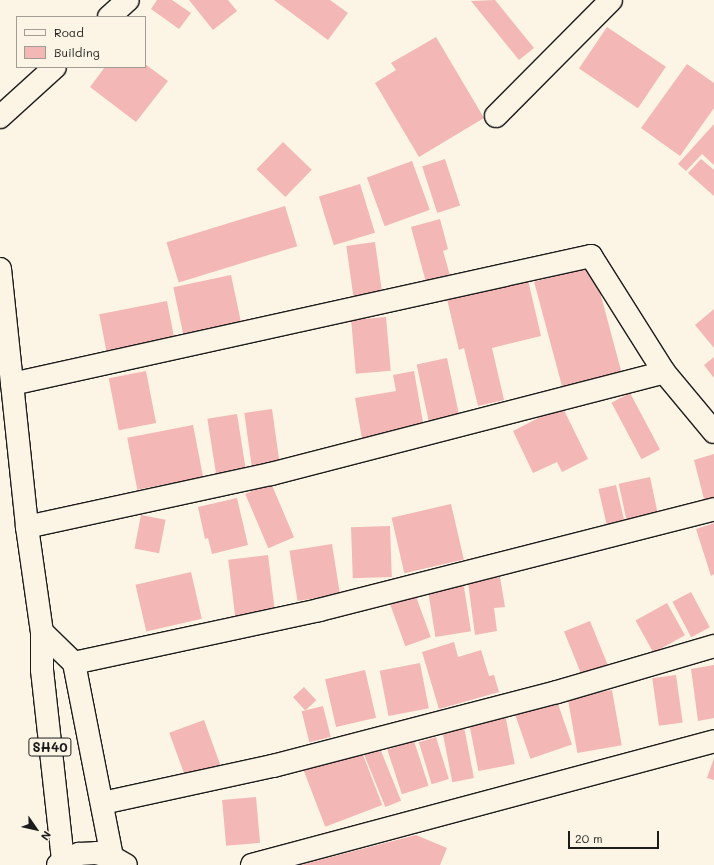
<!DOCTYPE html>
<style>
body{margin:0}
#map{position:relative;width:714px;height:865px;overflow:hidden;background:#fcf5e5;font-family:Mali,sans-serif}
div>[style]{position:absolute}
.building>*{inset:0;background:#f3b7b5;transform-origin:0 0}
.roads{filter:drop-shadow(1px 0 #1c1c1c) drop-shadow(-1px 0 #1c1c1c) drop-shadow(0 1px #1c1c1c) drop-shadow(0 -1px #1c1c1c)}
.minor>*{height:22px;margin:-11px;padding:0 11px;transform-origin:11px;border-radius:11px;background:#fcf5e5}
.primary>*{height:22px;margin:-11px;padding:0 11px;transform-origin:11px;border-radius:11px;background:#fcf5e5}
span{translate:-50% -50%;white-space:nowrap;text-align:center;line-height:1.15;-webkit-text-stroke:3px #fcf5e5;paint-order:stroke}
.shield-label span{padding:1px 3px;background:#fcf5e5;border:1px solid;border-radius:3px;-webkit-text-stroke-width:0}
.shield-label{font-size:13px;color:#1c1c1c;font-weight:700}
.legend{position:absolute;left:16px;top:16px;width:130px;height:52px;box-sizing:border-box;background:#fcf5e5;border:1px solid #a29e95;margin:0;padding:5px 7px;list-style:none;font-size:12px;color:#1c1c1c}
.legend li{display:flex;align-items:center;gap:8px;height:20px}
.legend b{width:20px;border:1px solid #a29e95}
.north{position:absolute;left:16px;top:809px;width:40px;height:40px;-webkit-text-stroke:3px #fcf5e5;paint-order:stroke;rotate:124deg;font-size:11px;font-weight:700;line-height:16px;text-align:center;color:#1c1c1c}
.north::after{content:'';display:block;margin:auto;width:14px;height:18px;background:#1c1c1c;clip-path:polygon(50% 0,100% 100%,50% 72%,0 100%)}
.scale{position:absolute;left:568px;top:831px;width:91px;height:18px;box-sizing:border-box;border:2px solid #1c1c1c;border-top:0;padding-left:5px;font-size:12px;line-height:14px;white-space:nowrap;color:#1c1c1c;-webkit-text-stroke:3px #fcf5e5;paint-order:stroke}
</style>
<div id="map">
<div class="building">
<div style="clip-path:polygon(157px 0,172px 0,191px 13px,179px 29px,151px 9px)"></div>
<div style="clip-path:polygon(189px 0,228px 0,237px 11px,213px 30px)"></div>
<div style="clip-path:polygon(274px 0,330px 0,348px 13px,328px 40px)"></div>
<div style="clip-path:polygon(495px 0,534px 48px,519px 60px,471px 1px)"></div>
<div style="left:607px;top:27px;width:71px;height:50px;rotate:34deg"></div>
<div style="clip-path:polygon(436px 37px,484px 118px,419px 157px,375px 83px,396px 70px,391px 63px)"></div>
<div style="clip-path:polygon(145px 64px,168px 81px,136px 122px,90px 87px,105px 67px,145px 67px)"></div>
<div style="clip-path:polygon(687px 64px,714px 83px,714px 108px,680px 156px,641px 128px)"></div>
<div style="clip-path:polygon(714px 124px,714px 165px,702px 154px,686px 171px,678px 164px)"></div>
<div style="left:283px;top:142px;width:40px;height:38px;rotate:44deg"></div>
<div style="left:445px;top:159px;width:49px;height:24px;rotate:72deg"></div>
<div style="clip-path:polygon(701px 159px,714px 170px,714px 196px,688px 173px)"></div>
<div style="left:412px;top:161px;width:52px;height:48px;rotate:70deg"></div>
<div style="left:360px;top:184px;width:51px;height:43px;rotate:73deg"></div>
<div style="left:285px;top:206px;width:42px;height:124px;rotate:73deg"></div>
<div style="clip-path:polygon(440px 219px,448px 249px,443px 251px,451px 279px,427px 286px,411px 227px)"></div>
<div style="left:375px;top:242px;width:56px;height:29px;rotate:82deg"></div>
<div style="left:593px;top:266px;width:114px;height:61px;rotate:75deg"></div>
<div style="left:231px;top:275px;width:51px;height:59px;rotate:78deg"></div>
<div style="clip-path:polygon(528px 280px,541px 336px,492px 348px,504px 400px,478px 406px,464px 348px,459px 350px,447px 299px)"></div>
<div style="left:167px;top:301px;width:37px;height:69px;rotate:79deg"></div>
<div style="clip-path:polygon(714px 309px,714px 348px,695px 325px)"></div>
<div style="left:386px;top:317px;width:54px;height:35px;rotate:85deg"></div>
<div style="clip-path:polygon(714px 357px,714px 378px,704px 365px)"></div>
<div style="left:447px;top:358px;width:60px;height:31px;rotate:78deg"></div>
<div style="left:146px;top:371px;width:53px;height:38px;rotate:79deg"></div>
<div style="clip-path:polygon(414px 371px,424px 428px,362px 439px,355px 398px,396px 391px,393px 375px)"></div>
<div style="left:630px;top:393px;width:64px;height:21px;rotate:62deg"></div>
<div style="clip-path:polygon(562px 406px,588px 459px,562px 472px,557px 462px,533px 473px,513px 431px)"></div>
<div style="left:272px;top:409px;width:56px;height:28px;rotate:82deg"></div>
<div style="left:237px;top:414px;width:61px;height:30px;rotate:81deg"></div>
<div style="left:193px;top:425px;width:53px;height:67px;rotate:79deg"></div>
<div style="clip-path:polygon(714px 454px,714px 500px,705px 503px,694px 460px)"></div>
<div style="left:650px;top:477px;width:42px;height:32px;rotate:78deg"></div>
<div style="left:271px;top:483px;width:59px;height:28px;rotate:67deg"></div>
<div style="left:616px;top:485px;width:41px;height:18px;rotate:77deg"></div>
<div style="clip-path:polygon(237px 498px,248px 545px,212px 554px,208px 538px,205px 539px,198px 507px)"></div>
<div style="left:451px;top:504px;width:57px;height:61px;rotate:77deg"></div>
<div style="left:141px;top:515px;width:25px;height:34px;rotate:11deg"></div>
<div style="clip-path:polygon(714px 523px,714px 574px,711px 576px,696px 529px)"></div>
<div style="left:390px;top:526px;width:51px;height:39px;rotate:88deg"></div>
<div style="left:332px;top:544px;width:51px;height:43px;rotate:81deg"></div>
<div style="left:268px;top:555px;width:59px;height:40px;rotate:83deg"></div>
<div style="left:191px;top:572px;width:48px;height:57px;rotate:77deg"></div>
<div style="clip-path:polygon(500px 577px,505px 607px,494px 608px,497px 631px,475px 635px,468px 582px)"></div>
<div style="left:463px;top:581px;width:51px;height:36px;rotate:81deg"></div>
<div style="left:414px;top:591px;width:49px;height:27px;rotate:70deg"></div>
<div style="left:691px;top:592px;width:40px;height:21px;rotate:62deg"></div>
<div style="left:667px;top:603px;width:37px;height:36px;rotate:61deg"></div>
<div style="left:590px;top:621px;width:48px;height:28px;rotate:68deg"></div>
<div style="clip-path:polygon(454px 642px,458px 657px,481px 650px,489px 676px,494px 675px,499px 692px,439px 709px,422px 652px)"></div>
<div style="left:420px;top:663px;width:46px;height:41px;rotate:79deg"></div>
<div style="clip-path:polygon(714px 665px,714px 718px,698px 721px,691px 669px)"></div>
<div style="left:365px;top:670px;width:49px;height:41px;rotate:77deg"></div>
<div style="left:676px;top:675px;width:48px;height:24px;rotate:82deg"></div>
<div style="left:304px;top:687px;width:18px;height:15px;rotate:47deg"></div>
<div style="left:612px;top:690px;width:56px;height:45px;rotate:80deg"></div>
<div style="left:557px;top:701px;width:46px;height:44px;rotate:71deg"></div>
<div style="left:323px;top:706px;width:32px;height:22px;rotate:76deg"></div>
<div style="left:505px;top:714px;width:51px;height:37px;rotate:79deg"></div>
<div style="left:204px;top:720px;width:51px;height:37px;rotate:70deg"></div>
<div style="left:464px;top:727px;width:52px;height:22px;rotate:79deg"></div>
<div style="left:436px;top:737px;width:44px;height:18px;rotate:73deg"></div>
<div style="left:414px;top:741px;width:47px;height:28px;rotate:72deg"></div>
<div style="left:379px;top:746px;width:59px;height:17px;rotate:68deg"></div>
<div style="left:360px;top:747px;width:62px;height:61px;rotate:69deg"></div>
<div style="clip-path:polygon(714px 758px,714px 780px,707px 778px)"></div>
<div style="left:256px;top:797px;width:46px;height:34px;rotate:85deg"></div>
<div style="clip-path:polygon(416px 835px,447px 848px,440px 865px,300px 865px)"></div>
</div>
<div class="roads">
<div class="minor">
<div style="left:109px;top:17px;width:25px;rotate:-42deg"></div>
<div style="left:496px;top:116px;width:163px;rotate:-45.2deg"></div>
<div style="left:0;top:117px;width:74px;rotate:-42.3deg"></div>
<div style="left:12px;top:384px;width:593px;rotate:-12.47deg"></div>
<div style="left:591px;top:256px;width:137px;rotate:57.8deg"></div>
<div style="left:664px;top:372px;width:78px;rotate:50.2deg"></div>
<div style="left:27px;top:527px;width:250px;rotate:-12.3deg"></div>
<div style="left:271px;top:474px;width:406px;rotate:-14.5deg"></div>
<div style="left:74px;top:663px;width:251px;rotate:-12.2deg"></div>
<div style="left:319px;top:610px;width:408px;rotate:-14.3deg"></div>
<div style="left:103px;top:803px;width:174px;rotate:-12.3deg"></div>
<div style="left:273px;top:766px;width:293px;rotate:-14.6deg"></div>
<div style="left:557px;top:692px;width:164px;rotate:-16.3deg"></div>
<div style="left:252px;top:865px;width:478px;rotate:-15deg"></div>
</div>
<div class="primary">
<div style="left:0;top:269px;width:259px;rotate:84deg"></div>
<div style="left:27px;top:527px;width:106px;rotate:81.9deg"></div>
<div style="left:42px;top:632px;width:38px;rotate:90deg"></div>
<div style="left:42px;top:670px;width:192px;rotate:83.7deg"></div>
<div style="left:42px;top:632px;width:45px;rotate:44.1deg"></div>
<div style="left:74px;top:663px;width:198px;rotate:78.9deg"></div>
<div style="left:58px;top:865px;width:24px;rotate:-28deg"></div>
<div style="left:79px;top:854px;width:17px;rotate:-3deg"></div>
<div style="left:96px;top:853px;width:16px;rotate:14deg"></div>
<div style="left:112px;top:857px;width:16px;rotate:30deg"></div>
</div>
</div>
<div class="shield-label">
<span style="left:50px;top:747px">SH40</span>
</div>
<ul class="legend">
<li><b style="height:5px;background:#fcf5e5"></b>Road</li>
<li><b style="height:11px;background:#f3b7b5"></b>Building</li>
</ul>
<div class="north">N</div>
<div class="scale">20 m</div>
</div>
